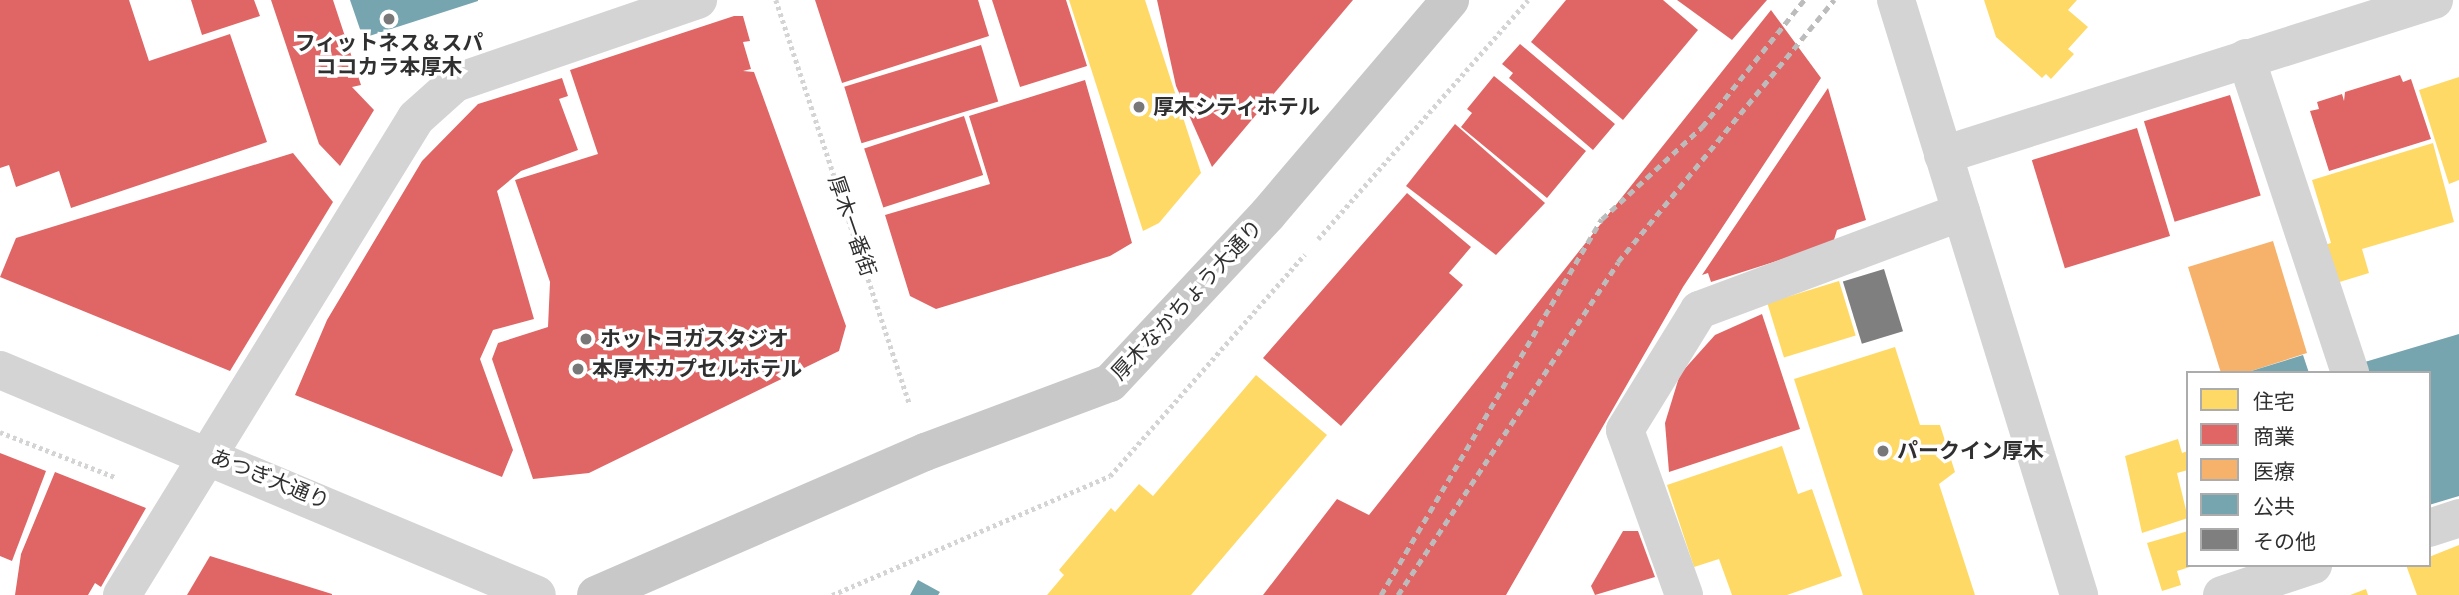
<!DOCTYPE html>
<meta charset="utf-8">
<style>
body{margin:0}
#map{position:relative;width:2459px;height:595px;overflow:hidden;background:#fff;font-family:"Space Grotesk","Noto Sans JP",sans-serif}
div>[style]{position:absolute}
.homes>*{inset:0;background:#ffd966;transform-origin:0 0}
.shops>*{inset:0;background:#e06666;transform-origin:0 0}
.health>*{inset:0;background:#f6b26b}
.public>*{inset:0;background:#76a5af}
.building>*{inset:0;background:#7f7f7f;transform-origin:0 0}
.path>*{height:4.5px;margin-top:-2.25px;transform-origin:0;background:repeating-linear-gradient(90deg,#d4d4d4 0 3.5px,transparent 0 7px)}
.minor>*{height:38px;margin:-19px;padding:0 19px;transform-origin:19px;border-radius:19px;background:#d4d4d4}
.major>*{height:38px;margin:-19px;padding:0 19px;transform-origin:19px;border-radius:19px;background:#c8c8c8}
.rail>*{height:5px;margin-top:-2.5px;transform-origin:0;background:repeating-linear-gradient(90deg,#bcbcbc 0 7px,transparent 0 12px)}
.dots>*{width:19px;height:19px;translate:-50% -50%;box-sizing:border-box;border:4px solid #fff;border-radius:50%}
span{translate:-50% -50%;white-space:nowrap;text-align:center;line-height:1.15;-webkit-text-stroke:7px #fff;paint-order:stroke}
.poi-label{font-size:21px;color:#303030;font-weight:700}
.left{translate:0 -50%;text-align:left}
.street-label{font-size:21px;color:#303030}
.legend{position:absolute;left:2186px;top:371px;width:245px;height:196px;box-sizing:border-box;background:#fff;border:2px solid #acacac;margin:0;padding:9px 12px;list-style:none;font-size:21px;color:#303030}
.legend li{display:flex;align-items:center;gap:14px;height:35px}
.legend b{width:35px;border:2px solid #acacac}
</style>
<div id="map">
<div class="homes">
<div style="clip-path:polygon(1069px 0,1145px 0,1201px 173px,1159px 223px,1143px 231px)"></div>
<div style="clip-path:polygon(1984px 0,2077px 0,2068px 10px,2088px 27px,2068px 49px,2074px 54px,2051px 79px,2046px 74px,2042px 78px,1996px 37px)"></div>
<div style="clip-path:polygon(2459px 77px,2459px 180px,2449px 184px,2419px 90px)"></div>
<div style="clip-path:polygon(2433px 143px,2454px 222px,2362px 249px,2369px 273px,2333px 284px,2321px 246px,2331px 243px,2312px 180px)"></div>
<div style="left:1839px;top:281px;width:57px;height:75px;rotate:73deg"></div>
<div style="clip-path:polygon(1895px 347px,1920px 425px,1940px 425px,1955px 472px,1939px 484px,1975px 595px,1863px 595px,1794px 379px)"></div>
<div style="clip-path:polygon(1256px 375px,1327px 435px,1191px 595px,1047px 595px,1064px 575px,1059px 570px,1111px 508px,1115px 512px,1139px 484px,1153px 496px)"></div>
<div style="clip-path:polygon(2178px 439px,2182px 453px,2188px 451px,2188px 470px,2177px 473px,2188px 518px,2142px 533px,2125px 456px)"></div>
<div style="clip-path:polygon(1782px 446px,1798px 494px,1812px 489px,1842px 576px,1787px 595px,1732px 595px,1719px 559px,1694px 567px,1667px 485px)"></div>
<div style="clip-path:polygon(2188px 531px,2188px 565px,2193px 566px,2177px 571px,2181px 585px,2162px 591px,2147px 543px)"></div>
<div style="clip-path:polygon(2459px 545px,2459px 595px,2417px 595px,2406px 565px,2429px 565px,2429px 557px)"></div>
<div style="clip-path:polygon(2366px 589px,2368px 595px,2350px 595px)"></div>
</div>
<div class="shops">
<div style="clip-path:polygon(0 0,129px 0,149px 61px,230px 34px,267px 142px,71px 208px,59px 171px,16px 187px,9px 165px,0 168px)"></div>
<div style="clip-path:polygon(191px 0,254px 0,260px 16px,202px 35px)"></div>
<div style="clip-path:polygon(271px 0,333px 0,361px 85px,352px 87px,374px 110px,340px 166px,319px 144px)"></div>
<div style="clip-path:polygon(815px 0,978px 0,989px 36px,842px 83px)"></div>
<div style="clip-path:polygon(992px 0,1066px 0,1087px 66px,1020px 87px)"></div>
<div style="clip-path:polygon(1157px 0,1353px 0,1212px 167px,1176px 86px)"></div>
<div style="clip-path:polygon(1566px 0,1663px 0,1698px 30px,1623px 120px,1531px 42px)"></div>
<div style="clip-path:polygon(1677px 0,1767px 0,1732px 40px)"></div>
<div style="clip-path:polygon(1771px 10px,1821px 78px,1683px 287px,1506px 595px,1263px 595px,1337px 499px,1369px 515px)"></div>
<div style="clip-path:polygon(734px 16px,743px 16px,750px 41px,743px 42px,751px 69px,743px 71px,754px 72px,846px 326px,839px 351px,589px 473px,533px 479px,492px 359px,498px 343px,548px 327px,550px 282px,515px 180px,598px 154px,570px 70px)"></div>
<div style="clip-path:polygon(1520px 44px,1615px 124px,1593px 150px,1509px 78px,1513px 73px,1502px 64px)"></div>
<div style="left:981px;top:45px;width:59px;height:143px;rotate:73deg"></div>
<div style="clip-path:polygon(2400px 75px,2403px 82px,2411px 79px,2431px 139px,2329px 171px,2310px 111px,2319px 109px,2317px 102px,2342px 94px,2344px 101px,2345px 92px)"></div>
<div style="clip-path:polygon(1494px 76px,1586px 151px,1547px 198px,1461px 127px,1472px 113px,1467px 109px)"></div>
<div style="clip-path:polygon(562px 78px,568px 96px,559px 99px,578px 150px,521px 171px,497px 191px,534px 319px,493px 330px,480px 359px,513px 450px,502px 477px,295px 395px,327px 320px,422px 161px,478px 104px)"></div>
<div style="clip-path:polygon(1085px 80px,1132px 243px,1110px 256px,936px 309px,910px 296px,885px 215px,990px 184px,969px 116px)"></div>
<div style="clip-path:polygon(1828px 88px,1866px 220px,1837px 230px,1833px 243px,1711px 282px,1708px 273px,1702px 275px)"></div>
<div style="left:2230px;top:95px;width:105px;height:90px;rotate:73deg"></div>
<div style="left:964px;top:116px;width:62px;height:105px;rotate:72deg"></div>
<div style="clip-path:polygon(1455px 124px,1545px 203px,1496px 255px,1406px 186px)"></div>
<div style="left:2137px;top:128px;width:113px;height:110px;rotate:73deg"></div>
<div style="clip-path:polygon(293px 153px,333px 202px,230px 371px,0 277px,16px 238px)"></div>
<div style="clip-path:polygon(1407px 193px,1471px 247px,1449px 273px,1463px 285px,1341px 426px,1263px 358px)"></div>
<div style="clip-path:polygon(1762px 314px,1800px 429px,1669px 472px,1665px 423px,1680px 374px,1715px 335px)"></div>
<div style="clip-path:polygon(0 453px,46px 471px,12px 561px,0 556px)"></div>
<div style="clip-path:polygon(55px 472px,146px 508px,101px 587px,95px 583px,88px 595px,15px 595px,21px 554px)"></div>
<div style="clip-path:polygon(1623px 531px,1638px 531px,1655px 577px,1595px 595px,1591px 586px)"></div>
<div style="clip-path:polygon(210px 556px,332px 594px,332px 595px,187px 595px)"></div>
</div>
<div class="health">
<div style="clip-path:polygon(2273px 241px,2307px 353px,2245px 373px,2221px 373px,2188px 267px)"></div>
</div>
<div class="public">
<div style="clip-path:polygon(350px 0,478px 0,478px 1px,363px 38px)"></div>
<div style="clip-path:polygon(2459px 334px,2459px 496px,2429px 505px,2429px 373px,2361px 373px,2358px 364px)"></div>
<div style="clip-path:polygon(2303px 355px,2309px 373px,2249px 373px,2248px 372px)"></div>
<div style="clip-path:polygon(918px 580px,940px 592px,938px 595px,910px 595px)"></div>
</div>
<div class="building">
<div style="left:1884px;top:269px;width:65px;height:43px;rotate:73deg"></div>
</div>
<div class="path">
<div style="left:776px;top:0;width:426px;rotate:71.7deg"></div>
<div style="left:1318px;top:239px;width:318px;rotate:-48.7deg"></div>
<div style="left:0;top:432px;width:123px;rotate:21.4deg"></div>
<div style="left:832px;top:595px;width:302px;rotate:-23.2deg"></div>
<div style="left:1110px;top:476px;width:295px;rotate:-48.7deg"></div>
</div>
<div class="minor">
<div style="left:1896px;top:0;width:623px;rotate:72.9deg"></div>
<div style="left:2246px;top:58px;width:332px;rotate:71.7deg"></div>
<div style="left:1943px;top:155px;width:515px;rotate:-17.52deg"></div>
<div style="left:0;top:370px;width:582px;rotate:22.73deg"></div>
<div style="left:2429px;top:528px;width:32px;rotate:-18deg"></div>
<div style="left:122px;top:595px;width:560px;rotate:-58.35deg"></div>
<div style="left:416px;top:118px;width:52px;rotate:-41.9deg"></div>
<div style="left:455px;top:83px;width:257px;rotate:-18.9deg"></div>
<div style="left:1684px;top:595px;width:175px;rotate:-109.7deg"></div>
<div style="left:1625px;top:430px;width:141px;rotate:-58.3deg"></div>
<div style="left:1699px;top:310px;width:280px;rotate:-20.5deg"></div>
<div style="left:2222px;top:595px;width:96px;rotate:-18.2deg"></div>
</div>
<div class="major">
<div style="left:596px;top:595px;width:359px;rotate:-23.5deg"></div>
<div style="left:925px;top:452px;width:197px;rotate:-20.5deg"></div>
<div style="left:1110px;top:383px;width:231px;rotate:-46.9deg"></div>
<div style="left:1268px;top:214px;width:281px;rotate:-49.6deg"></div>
</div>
<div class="rail">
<div style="left:1381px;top:595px;width:436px;rotate:-59.6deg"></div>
<div style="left:1602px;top:219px;width:136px;rotate:-42.6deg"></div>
<div style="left:1702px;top:127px;width:163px;rotate:-51.2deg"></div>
<div style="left:1398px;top:595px;width:399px;rotate:-56.5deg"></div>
<div style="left:1618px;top:262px;width:340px;rotate:-50.5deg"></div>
</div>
<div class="dots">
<div style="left:389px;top:19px;background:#787878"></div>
<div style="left:1139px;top:107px;background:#787878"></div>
<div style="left:586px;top:339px;background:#787878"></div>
<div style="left:578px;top:369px;background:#787878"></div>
<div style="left:1883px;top:451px;background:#787878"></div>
</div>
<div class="poi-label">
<span style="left:389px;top:55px">フィットネス＆スパ<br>ココカラ本厚木</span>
<span class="left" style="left:1153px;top:107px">厚木シティホテル</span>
<span class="left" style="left:600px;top:339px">ホットヨガスタジオ</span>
<span class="left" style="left:592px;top:369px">本厚木カプセルホテル</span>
<span class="left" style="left:1897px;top:451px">パークイン厚木</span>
</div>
<div class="street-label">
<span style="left:852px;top:226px;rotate:71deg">厚木一番街</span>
<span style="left:1187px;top:300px;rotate:-47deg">厚木なかちょう大通り</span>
<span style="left:270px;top:479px;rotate:22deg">あつぎ大通り</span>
</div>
<ul class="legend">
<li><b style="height:19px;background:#ffd966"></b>住宅</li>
<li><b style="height:19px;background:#e06666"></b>商業</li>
<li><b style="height:19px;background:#f6b26b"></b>医療</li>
<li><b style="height:19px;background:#76a5af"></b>公共</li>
<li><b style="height:19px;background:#7f7f7f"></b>その他</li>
</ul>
</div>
